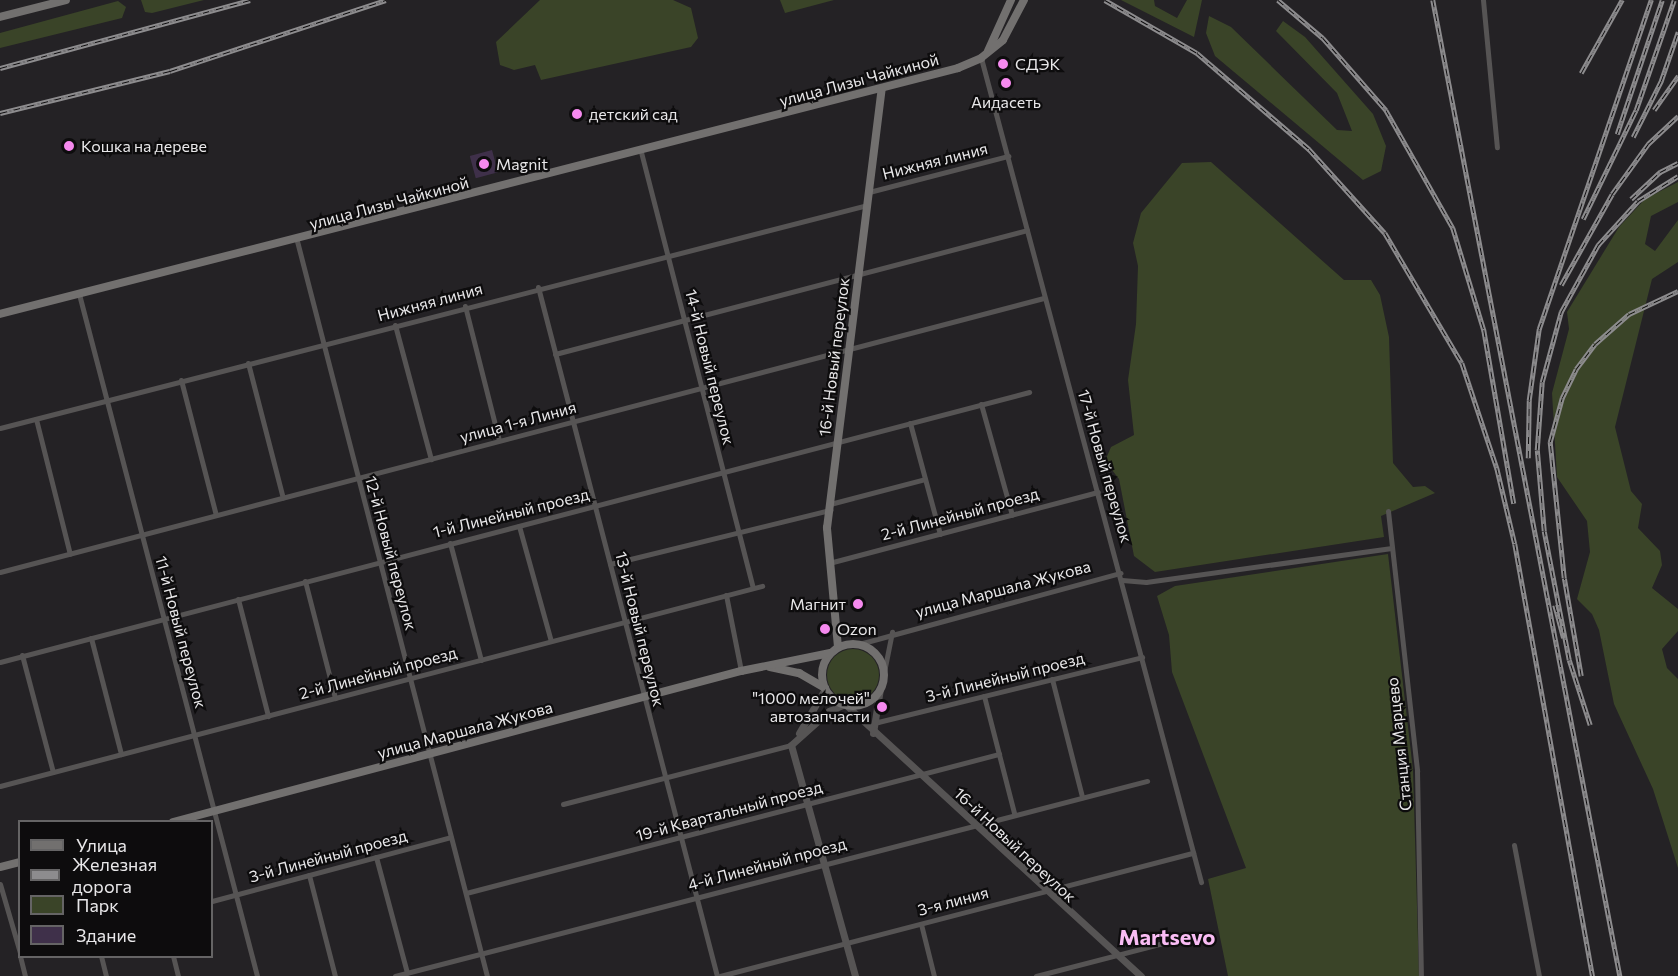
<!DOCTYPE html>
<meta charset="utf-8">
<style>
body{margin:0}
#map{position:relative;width:1678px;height:976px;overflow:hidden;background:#242225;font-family:Commissioner,sans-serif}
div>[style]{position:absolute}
.green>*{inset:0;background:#3a4428}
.round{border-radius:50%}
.building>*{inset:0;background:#3f304a;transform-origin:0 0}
.minor>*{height:5px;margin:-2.5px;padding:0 2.5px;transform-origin:2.5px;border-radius:2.5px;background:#565454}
.tertiary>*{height:7px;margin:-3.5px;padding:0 3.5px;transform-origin:3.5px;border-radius:3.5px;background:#565454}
.secondary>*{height:8px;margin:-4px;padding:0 4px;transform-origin:4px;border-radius:4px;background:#72706f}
.secondary>.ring{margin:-4px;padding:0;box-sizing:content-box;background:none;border:8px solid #72706f;border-radius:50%}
.rail>*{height:4.5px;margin-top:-2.25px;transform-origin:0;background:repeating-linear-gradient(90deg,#0d0c0d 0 7px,#8d8c8e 0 14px);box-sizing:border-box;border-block:2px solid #8d8c8e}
.dots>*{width:16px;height:16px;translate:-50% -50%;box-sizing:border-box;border:3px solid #0d0c0d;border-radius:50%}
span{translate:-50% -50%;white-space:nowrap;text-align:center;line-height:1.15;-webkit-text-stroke:4.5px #0d0c0d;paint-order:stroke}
.poi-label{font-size:16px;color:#e8e7e9}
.left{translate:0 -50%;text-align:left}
.right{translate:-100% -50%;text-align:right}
.street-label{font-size:16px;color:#e8e7e9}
.district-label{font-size:22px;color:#f9bcf4;font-weight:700}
.legend{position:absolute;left:18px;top:820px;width:195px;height:138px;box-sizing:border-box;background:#0d0c0d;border:2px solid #656465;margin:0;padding:8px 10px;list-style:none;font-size:18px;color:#e8e7e9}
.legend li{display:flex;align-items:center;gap:12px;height:30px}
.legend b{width:30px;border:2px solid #656465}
</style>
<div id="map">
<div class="green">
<div style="clip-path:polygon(141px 0,204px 0,152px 13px,145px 12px)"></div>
<div style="clip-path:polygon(540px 0,673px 0,691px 8px,698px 38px,691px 47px,541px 80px,535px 65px,514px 70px,500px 65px,496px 42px)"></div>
<div style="clip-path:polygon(780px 0,834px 0,785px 13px)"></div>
<div style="clip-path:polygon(1121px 0,1154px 0,1155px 6px,1177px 18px,1187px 0,1202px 0,1194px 37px)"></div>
<div style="clip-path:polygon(118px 1px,126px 7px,122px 18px,0 48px,0 33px)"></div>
<div style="clip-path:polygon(1209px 16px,1231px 27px,1337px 130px,1352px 131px,1337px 93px,1276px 31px,1283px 21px,1305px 37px,1373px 114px,1386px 146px,1381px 171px,1363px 180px,1215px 56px,1206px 33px)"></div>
<div style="clip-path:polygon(1211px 162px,1344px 280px,1371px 280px,1380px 295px,1389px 337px,1393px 463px,1413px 487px,1425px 486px,1435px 493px,1381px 516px,1384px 537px,1155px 572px,1134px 556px,1119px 479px,1105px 461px,1111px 447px,1134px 435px,1128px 380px,1136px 324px,1138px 266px,1133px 243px,1141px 213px,1182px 163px)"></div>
<div style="clip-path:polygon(1678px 182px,1678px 202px,1651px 216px,1645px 244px,1655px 251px,1678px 220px,1678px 262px,1652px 279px,1615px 427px,1631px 491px,1642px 504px,1638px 528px,1660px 551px,1662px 565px,1652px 588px,1678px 609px,1678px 631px,1662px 649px,1667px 668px,1678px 679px,1678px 868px,1653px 789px,1614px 704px,1599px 630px,1592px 614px,1577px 599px,1590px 552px,1587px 521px,1557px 477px,1552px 393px,1569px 329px,1567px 312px,1619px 227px,1645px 199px)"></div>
<div style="clip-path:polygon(1388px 554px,1413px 770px,1419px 976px,1228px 976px,1208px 879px,1246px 868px,1172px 672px,1169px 635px,1157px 596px,1175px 586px)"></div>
<div class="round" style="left:827px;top:649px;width:52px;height:52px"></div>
</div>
<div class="building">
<div style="left:492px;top:150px;width:23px;height:23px;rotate:75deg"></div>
</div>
<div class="minor">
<div style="left:1483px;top:0;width:148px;rotate:84.6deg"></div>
<div style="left:981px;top:58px;width:853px;rotate:75.05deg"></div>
<div style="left:641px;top:152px;width:450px;rotate:75.6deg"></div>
<div style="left:869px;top:192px;width:144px;rotate:-14.5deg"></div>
<div style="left:297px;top:241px;width:759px;rotate:75.51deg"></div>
<div style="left:538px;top:287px;width:712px;rotate:75.44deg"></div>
<div style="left:79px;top:294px;width:705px;rotate:75.37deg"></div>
<div style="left:465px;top:306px;width:138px;rotate:75.8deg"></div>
<div style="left:395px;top:325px;width:139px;rotate:75deg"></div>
<div style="left:555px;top:354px;width:488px;rotate:-14.7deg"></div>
<div style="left:248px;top:363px;width:139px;rotate:75.5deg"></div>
<div style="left:181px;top:380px;width:139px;rotate:75.5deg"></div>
<div style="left:981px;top:404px;width:115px;rotate:74.4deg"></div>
<div style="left:36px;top:419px;width:139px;rotate:75.9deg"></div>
<div style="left:910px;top:423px;width:115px;rotate:74.9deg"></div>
<div style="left:0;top:428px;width:895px;rotate:-14.42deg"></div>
<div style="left:830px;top:504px;width:98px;rotate:-14.7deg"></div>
<div style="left:1388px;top:511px;width:262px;rotate:83.6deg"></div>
<div style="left:1417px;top:771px;width:205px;rotate:88.9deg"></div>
<div style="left:519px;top:526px;width:119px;rotate:74.5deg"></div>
<div style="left:450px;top:543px;width:121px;rotate:75.2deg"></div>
<div style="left:829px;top:563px;width:278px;rotate:-14.8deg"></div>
<div style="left:610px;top:564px;width:227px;rotate:-13.8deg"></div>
<div style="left:0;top:572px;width:1079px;rotate:-14.71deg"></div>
<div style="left:1122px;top:580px;width:24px;rotate:5deg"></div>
<div style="left:1146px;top:582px;width:248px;rotate:-7.9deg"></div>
<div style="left:305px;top:581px;width:121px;rotate:75.6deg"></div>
<div style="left:726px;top:595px;width:77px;rotate:78.8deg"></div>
<div style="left:238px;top:599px;width:121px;rotate:75.6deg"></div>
<div style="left:91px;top:638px;width:120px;rotate:75.5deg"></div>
<div style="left:859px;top:644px;width:271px;rotate:-15.2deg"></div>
<div style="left:22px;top:655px;width:121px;rotate:75.2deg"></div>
<div style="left:0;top:662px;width:1064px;rotate:-14.7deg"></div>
<div style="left:884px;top:672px;width:41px;rotate:-78.7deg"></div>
<div style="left:1052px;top:679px;width:122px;rotate:75.7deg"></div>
<div style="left:984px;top:696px;width:121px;rotate:75.6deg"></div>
<div style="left:875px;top:718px;width:5px;rotate:53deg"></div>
<div style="left:878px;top:722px;width:272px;rotate:-13.8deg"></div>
<div style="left:0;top:786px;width:788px;rotate:-14.71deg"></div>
<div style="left:563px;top:804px;width:236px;rotate:-14.5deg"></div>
<div style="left:1514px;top:845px;width:133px;rotate:79.2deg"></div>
<div style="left:376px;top:857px;width:120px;rotate:75deg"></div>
<div style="left:309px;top:875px;width:104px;rotate:75.6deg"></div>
<div style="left:0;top:884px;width:72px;rotate:73.8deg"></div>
<div style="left:466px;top:893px;width:551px;rotate:-14.62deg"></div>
<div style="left:212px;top:901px;width:247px;rotate:-15deg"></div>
<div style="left:921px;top:924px;width:54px;rotate:76deg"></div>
<div style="left:20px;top:956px;width:21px;rotate:76deg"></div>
<div style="left:101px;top:956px;width:21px;rotate:76deg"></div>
<div style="left:173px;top:956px;width:21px;rotate:76deg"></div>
<div style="left:395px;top:976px;width:777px;rotate:-14.54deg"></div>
<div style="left:720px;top:976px;width:489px;rotate:-14.6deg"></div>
<div style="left:1036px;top:976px;width:164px;rotate:-14.5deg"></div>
</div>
<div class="tertiary">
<div style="left:799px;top:733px;width:51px;rotate:-59.4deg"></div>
<div style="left:873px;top:733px;width:45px;rotate:-81deg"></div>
<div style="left:791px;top:745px;width:51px;rotate:-41.8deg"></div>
<div style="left:829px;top:711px;width:17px;rotate:-24deg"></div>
<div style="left:845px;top:704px;width:402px;rotate:42.6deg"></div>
<div style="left:791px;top:745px;width:240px;rotate:74.5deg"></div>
</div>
<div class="secondary">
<div style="left:0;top:17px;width:68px;rotate:-14.4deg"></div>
<div style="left:988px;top:51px;width:56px;rotate:-65.7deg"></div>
<div style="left:0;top:314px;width:989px;rotate:-14.4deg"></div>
<div style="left:958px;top:68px;width:25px;rotate:-23deg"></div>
<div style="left:981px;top:58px;width:28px;rotate:-39deg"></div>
<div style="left:1003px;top:40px;width:45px;rotate:-62.3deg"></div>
<div class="ring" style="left:822px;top:644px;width:54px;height:54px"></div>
<div style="left:838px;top:647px;width:120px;rotate:-95.3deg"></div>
<div style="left:827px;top:528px;width:442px;rotate:-82.9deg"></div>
<div style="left:770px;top:667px;width:30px;rotate:12deg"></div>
<div style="left:799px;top:673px;width:30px;rotate:30deg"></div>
<div style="left:173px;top:822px;width:588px;rotate:-14.89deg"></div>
<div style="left:741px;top:671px;width:91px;rotate:-11.4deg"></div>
<div style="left:0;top:867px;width:21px;rotate:-14deg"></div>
</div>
<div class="rail">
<div style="left:1105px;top:0;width:106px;rotate:29.9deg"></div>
<div style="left:1197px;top:53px;width:148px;rotate:40.6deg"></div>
<div style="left:1309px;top:149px;width:113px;rotate:47.9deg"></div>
<div style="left:1385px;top:233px;width:151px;rotate:59.4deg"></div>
<div style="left:1462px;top:363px;width:111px;rotate:71.6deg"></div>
<div style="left:1497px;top:468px;width:78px;rotate:76.7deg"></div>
<div style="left:1515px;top:544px;width:439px;rotate:79.8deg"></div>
<div style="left:1278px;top:0;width:59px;rotate:40.2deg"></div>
<div style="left:1323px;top:38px;width:96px;rotate:48.8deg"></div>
<div style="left:1386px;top:110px;width:136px;rotate:60.4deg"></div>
<div style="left:1453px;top:228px;width:107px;rotate:73.1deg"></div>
<div style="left:1484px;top:330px;width:176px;rotate:80.2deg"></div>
<div style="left:1433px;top:0;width:994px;rotate:79.15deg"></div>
<div style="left:0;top:68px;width:259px;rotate:-15.2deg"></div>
<div style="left:1581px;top:73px;width:84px;rotate:-60.7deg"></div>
<div style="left:1654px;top:110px;width:42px;rotate:-54.8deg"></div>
<div style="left:0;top:113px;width:175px;rotate:-13.9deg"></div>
<div style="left:170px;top:71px;width:227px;rotate:-18.2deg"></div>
<div style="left:1617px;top:134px;width:141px;rotate:-71.4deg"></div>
<div style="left:1633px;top:137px;width:63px;rotate:-63.4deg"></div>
<div style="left:1661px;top:81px;width:52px;rotate:-70.9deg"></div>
<div style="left:1631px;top:199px;width:40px;rotate:-43deg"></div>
<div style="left:1660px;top:172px;width:20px;rotate:-27deg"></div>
<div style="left:1583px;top:219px;width:121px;rotate:-64.1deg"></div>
<div style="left:1636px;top:110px;width:116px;rotate:-70.9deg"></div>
<div style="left:1561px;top:285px;width:104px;rotate:-60.7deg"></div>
<div style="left:1612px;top:194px;width:62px;rotate:-54.2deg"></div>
<div style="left:1648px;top:144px;width:41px;rotate:-43deg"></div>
<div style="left:1528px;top:458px;width:58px;rotate:-89deg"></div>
<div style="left:1529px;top:400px;width:72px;rotate:-82deg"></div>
<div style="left:1539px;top:329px;width:348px;rotate:-71.2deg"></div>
<div style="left:1555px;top:605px;width:34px;rotate:75deg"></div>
<div style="left:1581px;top:676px;width:99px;rotate:-99.8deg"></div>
<div style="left:1564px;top:578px;width:137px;rotate:-95.9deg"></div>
<div style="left:1550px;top:442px;width:46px;rotate:-74.7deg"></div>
<div style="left:1562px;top:398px;width:32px;rotate:-64deg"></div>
<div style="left:1576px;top:369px;width:31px;rotate:-53deg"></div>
<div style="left:1595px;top:344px;width:45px;rotate:-41.4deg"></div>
<div style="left:1629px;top:314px;width:54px;rotate:-25.1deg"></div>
<div style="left:1590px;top:725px;width:68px;rotate:-107.9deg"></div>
<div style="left:1569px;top:660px;width:131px;rotate:-101deg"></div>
<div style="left:1544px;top:531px;width:81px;rotate:-94.9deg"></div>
<div style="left:1537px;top:450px;width:68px;rotate:-85.8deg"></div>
<div style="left:1542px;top:382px;width:73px;rotate:-74.8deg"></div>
<div style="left:1561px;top:312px;width:77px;rotate:-61.1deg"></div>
<div style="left:1598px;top:245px;width:59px;rotate:-47.7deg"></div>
<div style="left:1638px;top:201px;width:47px;rotate:-32deg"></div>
</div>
<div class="dots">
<div style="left:1003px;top:64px;background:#f589ee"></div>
<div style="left:1006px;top:83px;background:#f589ee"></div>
<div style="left:577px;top:114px;background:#f589ee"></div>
<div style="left:69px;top:146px;background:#f589ee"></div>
<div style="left:484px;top:164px;background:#f589ee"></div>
<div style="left:858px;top:604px;background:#f589ee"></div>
<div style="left:825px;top:629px;background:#f589ee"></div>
<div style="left:882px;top:707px;background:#f589ee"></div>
</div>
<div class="poi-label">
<span class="left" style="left:1015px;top:64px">СДЭК</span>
<span style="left:1006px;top:102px">Аидасеть</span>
<span class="left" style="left:589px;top:114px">детский сад</span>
<span class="left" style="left:81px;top:146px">Кошка на дереве</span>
<span class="left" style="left:496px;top:164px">Magnit</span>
<span class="right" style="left:846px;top:604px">Магнит</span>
<span class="left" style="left:837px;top:629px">Ozon</span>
<span class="right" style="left:870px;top:707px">"1000 мелочей"<br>автозапчасти</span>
</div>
<div class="street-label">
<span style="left:859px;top:80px;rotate:-15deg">улица Лизы Чайкиной</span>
<span style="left:935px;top:161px;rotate:-14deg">Нижняя линия</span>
<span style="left:389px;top:203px;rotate:-15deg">улица Лизы Чайкиной</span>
<span style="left:430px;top:302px;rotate:-15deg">Нижняя линия</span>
<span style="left:834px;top:357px;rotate:-83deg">16-й Новый переулок</span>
<span style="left:710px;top:367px;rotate:76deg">14-й Новый переулок</span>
<span style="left:518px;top:422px;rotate:-15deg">улица 1-я Линия</span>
<span style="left:1105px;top:466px;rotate:74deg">17-й Новый переулок</span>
<span style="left:511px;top:513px;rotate:-14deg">1-й Линейный проезд</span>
<span style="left:960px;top:514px;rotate:-15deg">2-й Линейный проезд</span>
<span style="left:391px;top:553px;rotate:75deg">12-й Новый переулок</span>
<span style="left:1003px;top:589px;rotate:-15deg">улица Маршала Жукова</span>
<span style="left:640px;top:629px;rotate:76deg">13-й Новый переулок</span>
<span style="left:181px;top:632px;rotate:75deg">11-й Новый переулок</span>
<span style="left:378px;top:673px;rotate:-15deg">2-й Линейный проезд</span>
<span style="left:1005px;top:677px;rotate:-14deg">3-й Линейный проезд</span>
<span style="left:465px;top:730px;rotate:-15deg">улица Маршала Жукова</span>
<span style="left:1399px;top:744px;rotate:-96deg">Станция Марцево</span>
<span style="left:729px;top:811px;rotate:-15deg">19-й Квартальный проезд</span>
<span style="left:1015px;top:845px;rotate:43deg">16-й Новый переулок</span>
<span style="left:328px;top:856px;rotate:-15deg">3-й Линейный проезд</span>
<span style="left:767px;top:864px;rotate:-15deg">4-й Линейный проезд</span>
<span style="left:953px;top:901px;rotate:-15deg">3-я линия</span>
</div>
<div class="district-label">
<span style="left:1167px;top:937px">Martsevo</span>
</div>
<ul class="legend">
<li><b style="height:8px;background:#72706f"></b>Улица</li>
<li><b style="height:8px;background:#8d8c8e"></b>Железная дорога</li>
<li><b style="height:16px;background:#3a4428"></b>Парк</li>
<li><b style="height:16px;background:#3f304a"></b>Здание</li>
</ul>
</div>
